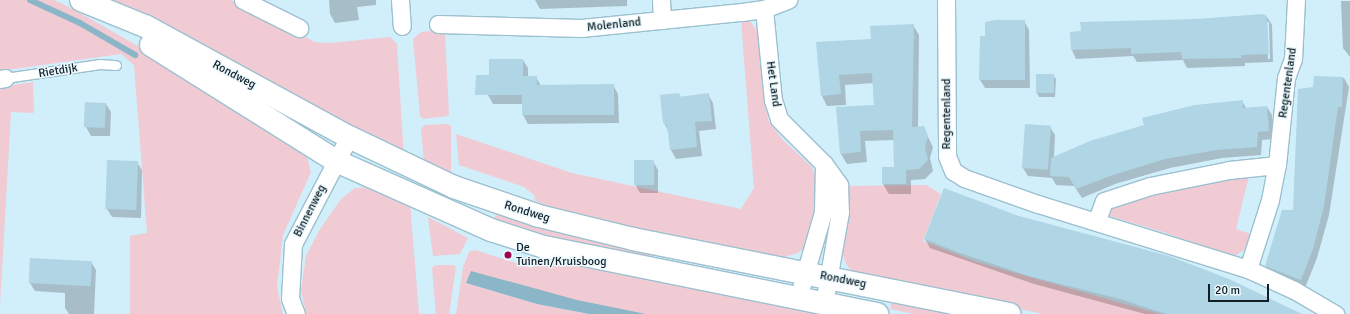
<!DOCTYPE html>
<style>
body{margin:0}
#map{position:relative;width:1350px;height:314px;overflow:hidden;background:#d1eefb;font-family:Signika,sans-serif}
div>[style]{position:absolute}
.green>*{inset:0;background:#f1cbd4}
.water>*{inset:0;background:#8ab6c8}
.shadow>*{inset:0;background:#0003}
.stream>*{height:6px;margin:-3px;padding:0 3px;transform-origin:3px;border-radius:3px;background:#8ab6c8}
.building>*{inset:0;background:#b0d5e4;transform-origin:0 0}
.roads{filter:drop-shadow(1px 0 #9cc0cf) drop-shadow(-1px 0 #9cc0cf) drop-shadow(0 1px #9cc0cf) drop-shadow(0 -1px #9cc0cf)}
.lane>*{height:9px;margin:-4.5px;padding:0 4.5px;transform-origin:4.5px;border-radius:4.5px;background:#fff}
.street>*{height:17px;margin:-8.5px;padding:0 8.5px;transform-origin:8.5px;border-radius:8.5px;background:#fff}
.secondary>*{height:22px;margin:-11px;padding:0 11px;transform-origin:11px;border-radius:11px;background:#fff}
.dots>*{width:11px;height:11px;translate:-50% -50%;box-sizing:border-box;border:2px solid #eaf9ff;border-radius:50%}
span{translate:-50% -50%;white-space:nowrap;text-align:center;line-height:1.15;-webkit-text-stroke:3px #eaf9ff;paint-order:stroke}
.street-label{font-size:12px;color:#121f25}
.poi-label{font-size:12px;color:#121f25}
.left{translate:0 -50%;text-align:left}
.scale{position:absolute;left:1208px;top:284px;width:61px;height:18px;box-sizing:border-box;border:2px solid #121f25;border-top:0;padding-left:5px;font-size:12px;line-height:14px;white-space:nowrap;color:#121f25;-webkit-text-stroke:3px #eaf9ff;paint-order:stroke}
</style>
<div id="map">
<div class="green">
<div style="clip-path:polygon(0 0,54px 0,71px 8px,184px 72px,306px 153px,311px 172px,283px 235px,277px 287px,283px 314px,130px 314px,130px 236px,147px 233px,134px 65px,121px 54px,0 71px)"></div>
<div style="clip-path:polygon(104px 0,231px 0,315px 42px,330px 43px,390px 37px,397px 44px,404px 159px)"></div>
<div style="clip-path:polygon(741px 20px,751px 22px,759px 34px,764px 100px,769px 122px,783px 140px,812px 167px,818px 185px,817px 207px,805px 247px,798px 253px,778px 259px,585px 222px,534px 200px,535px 196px,524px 187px,459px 165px,456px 134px,572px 173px,741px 209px,754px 188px)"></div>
<div style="clip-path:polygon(442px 30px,445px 34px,449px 114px,448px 116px,423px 119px,420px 116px,413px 39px,421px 32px)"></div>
<div style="clip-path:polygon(33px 82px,34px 113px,11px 112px,0 306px,0 87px)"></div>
<div style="clip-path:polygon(424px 125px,448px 124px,451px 126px,451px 172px,424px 164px,421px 129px)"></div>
<div style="clip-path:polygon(1250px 172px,1236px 229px,1251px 234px,1244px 250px,1236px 255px,1225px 254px,1163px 232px,1106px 215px,1111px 202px)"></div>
<div style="clip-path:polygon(926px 185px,941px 194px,923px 241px,977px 262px,1160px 314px,1043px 314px,854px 274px,846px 264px,842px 252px,847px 186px)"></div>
<div style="clip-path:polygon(375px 187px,410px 203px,419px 314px,306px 314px,301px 290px,306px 256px,320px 229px,341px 199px,355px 188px)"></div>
<div style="clip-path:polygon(498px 208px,653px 248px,650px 263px,492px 225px)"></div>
<div style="clip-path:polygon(428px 217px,468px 238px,460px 254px,433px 256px)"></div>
<div style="clip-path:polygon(475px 250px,532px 268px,535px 260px,633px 270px,856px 314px,646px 314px,466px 283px,537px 304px,589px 314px,456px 314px,463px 267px,469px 252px)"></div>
<div style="clip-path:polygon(435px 265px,453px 265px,456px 267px,449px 314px,436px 314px,432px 268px)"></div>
<div style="clip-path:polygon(893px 295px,991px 314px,914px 314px,890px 309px)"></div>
</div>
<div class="water">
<div style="clip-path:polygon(471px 271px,577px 300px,646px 314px,589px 314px,537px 304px,466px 283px)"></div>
</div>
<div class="shadow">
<div style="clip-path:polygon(329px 0,376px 0,376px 5px,357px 7px,359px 20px,335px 23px,330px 14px)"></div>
<div style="clip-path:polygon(535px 0,627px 0,627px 6px,540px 9px)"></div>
<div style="clip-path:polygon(1341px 1px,1350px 1px,1350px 57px,1343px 48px)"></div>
<div style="clip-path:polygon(evenodd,1267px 17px,1272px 25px,1273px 62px,1245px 63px,1245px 66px,1187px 68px,1183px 60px,1137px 62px,1133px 56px,1076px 59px,1072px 50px,1071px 33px,1196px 20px,1267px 17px,1267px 22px,1269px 22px,1270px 59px,1268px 59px,1267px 22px)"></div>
<div style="clip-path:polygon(1024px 21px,1029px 30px,1030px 88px,985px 88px,980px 80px,986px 37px)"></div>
<div style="clip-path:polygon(913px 25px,919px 35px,918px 128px,923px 127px,933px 147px,930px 158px,933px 171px,925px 179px,911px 180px,911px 194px,889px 194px,883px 184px,883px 168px,895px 168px,894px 140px,865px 141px,867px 162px,847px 164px,841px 154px,875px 106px,874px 83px,845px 85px,846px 105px,827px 106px,822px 96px,817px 43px,872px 40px)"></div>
<div style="clip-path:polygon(490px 60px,523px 60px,528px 68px,528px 77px,536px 77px,541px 86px,613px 85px,618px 94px,619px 123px,528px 124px,523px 115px,523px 104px,493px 104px,488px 95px)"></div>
<div style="clip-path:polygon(1053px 75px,1056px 79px,1055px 97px,1039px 97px,1037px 93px)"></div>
<div style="clip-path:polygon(1315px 77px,1344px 78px,1349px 87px,1329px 215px,1317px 258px,1305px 288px,1271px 274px,1266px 266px,1294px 211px)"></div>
<div style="clip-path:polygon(679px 94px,681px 97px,708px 94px,713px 103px,716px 129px,699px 131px,702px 156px,676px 159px,671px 150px,669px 132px,664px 123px)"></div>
<div style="clip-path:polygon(1242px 101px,1246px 108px,1267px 107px,1272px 115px,1273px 139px,1262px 140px,1261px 155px,1222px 158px,1170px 168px,1115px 184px,1082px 198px,1074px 186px,1056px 185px,1052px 178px,1028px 176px,1023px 168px,1050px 127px,1055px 135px,1054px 158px)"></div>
<div style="clip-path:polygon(86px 103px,106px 104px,111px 112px,110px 136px,91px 136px,86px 127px)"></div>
<div style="clip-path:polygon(653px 161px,658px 170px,658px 193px,640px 193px,635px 184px)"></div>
<div style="clip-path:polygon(137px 162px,142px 170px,141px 218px,112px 217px,107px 209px)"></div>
<div style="clip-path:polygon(1019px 217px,1138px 248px,1200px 268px,1298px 314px,1145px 314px,1034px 284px,930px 248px,925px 239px)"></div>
<div style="clip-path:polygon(91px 262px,96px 270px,94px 314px,69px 314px,65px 308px,65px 293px,35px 291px,30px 283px)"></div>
</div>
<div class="stream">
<div style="left:30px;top:0;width:55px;rotate:24.7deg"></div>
<div style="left:80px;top:23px;width:64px;rotate:30.2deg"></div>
</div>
<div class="building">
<div style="clip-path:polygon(1263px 14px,1267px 16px,1269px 54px,1241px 55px,1241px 58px,1182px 59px,1181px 52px,1131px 54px,1131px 48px,1071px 50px,1070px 32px,1081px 31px,1080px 22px,1196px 19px)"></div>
<div style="clip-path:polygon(995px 20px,1025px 20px,1025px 80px,979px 80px,980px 36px,985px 36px,985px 22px)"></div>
<div style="clip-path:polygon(914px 24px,912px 127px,924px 126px,928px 136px,925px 147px,928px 160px,919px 169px,906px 170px,906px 184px,882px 184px,882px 167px,894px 167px,893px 130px,860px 131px,861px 152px,840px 154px,836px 107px,874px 105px,872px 73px,839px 75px,841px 94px,821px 96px,816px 42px,871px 39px,870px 26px)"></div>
<div style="clip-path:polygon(489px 59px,523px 59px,523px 76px,537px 76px,537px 85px,614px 84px,614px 115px,522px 115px,522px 95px,475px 95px,476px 75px,489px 75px)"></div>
<div style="left:1036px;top:74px;width:18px;height:19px"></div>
<div style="clip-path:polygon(1314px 76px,1343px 77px,1342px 107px,1338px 107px,1324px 206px,1313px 249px,1301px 280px,1265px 266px,1282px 210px,1293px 210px,1298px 89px,1313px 87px)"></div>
<div style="clip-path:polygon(679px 93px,680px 97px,709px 93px,712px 121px,695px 122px,697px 147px,670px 150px,667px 125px,663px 123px,660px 95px)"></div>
<div style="clip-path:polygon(1243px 100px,1243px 108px,1267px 106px,1269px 131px,1258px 132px,1257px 147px,1217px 150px,1165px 159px,1110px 176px,1076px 189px,1069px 177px,1050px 176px,1051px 158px,1090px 141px,1144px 125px,1142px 118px,1195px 105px)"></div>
<div style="left:85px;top:102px;width:21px;height:25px;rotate:3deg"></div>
<div style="left:1025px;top:124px;width:26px;height:44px;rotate:4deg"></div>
<div style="left:107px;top:160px;width:31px;height:49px;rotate:2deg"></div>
<div style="left:634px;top:160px;width:20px;height:25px"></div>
<div style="clip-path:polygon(944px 188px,1019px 216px,1169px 256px,1229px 279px,1302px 314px,1166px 314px,1120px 299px,1028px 276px,957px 252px,924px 239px)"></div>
<div style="left:30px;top:258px;width:62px;height:25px;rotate:3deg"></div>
</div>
<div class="roads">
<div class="lane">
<div style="left:5px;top:78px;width:96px;rotate:-8.4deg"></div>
<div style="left:100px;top:64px;width:16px;rotate:4deg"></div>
</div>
<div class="street">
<div style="left:243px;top:0;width:63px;rotate:26.6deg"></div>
<div style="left:400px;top:0;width:26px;rotate:86deg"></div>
<div style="left:661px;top:0;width:20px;rotate:87deg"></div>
<div style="left:946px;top:0;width:156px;rotate:89.6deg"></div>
<div style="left:947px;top:156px;width:16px;rotate:68deg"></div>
<div style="left:953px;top:171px;width:13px;rotate:32deg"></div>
<div style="left:964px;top:178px;width:78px;rotate:19.4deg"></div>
<div style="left:1038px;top:204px;width:220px;rotate:17.2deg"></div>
<div style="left:1248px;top:269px;width:51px;rotate:24.5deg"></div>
<div style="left:1294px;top:290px;width:48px;rotate:30.3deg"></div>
<div style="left:764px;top:9px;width:91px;rotate:84.4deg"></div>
<div style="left:773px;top:100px;width:20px;rotate:72deg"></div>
<div style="left:779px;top:119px;width:64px;rotate:45deg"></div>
<div style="left:824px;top:164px;width:26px;rotate:54deg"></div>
<div style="left:839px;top:185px;width:27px;rotate:88deg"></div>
<div style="left:840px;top:212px;width:92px;rotate:100deg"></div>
<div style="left:438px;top:24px;width:143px;rotate:1.6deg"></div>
<div style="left:581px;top:28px;width:162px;rotate:-5.7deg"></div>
<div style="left:742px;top:12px;width:22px;rotate:-8deg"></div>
<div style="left:764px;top:9px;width:26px;rotate:-21deg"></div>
<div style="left:0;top:79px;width:5px;rotate:-11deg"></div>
<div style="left:1097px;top:220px;width:20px;rotate:-70deg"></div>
<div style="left:1104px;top:201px;width:48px;rotate:-18.1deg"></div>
<div style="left:1150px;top:186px;width:81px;rotate:-11.4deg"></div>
<div style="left:1229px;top:170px;width:48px;rotate:-5.9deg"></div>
<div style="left:1248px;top:269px;width:72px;rotate:-72.3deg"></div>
<div style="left:1270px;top:200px;width:36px;rotate:-79deg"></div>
<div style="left:1277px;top:165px;width:87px;rotate:-84.1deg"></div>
<div style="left:1286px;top:78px;width:20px;rotate:-70deg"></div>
<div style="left:1293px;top:59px;width:59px;rotate:-87.1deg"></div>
<div style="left:798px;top:298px;width:90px;rotate:-73.8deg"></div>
<div style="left:823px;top:212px;width:48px;rotate:-88.8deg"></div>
<div style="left:296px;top:314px;width:17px;rotate:-111deg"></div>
<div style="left:290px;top:298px;width:54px;rotate:-86.8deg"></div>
<div style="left:293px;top:244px;width:121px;rotate:-62.4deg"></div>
</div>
<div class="secondary">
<div style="left:81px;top:0;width:71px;rotate:22.2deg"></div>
<div style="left:147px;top:27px;width:230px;rotate:28.6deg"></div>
<div style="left:349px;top:137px;width:116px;rotate:25.5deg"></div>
<div style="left:454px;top:187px;width:90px;rotate:18.8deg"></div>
<div style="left:539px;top:216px;width:97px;rotate:13.7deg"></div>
<div style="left:633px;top:239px;width:384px;rotate:11.3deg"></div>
<div style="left:151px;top:45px;width:218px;rotate:32.1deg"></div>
<div style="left:336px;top:161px;width:170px;rotate:24deg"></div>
<div style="left:491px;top:230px;width:56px;rotate:17.8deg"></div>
<div style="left:544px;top:247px;width:340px;rotate:11.4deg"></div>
</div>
</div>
<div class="dots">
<div style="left:508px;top:255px;background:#9d044e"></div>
</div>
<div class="street-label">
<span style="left:614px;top:25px;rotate:-6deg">Molenland</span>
<span style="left:58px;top:71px;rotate:-9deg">Rietdijk</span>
<span style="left:234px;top:75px;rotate:28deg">Rondweg</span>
<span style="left:1288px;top:83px;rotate:-82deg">Regentenland</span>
<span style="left:773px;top:84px;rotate:82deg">Het Land</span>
<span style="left:947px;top:114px;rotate:-90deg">Regentenland</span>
<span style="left:310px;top:211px;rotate:-63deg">Binnenweg</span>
<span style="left:527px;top:212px;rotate:17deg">Rondweg</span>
<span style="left:843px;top:280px;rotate:11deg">Rondweg</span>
</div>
<div class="poi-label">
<span class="left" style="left:516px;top:255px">De<br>Tuinen/Kruisboog</span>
</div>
<div class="scale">20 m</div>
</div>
